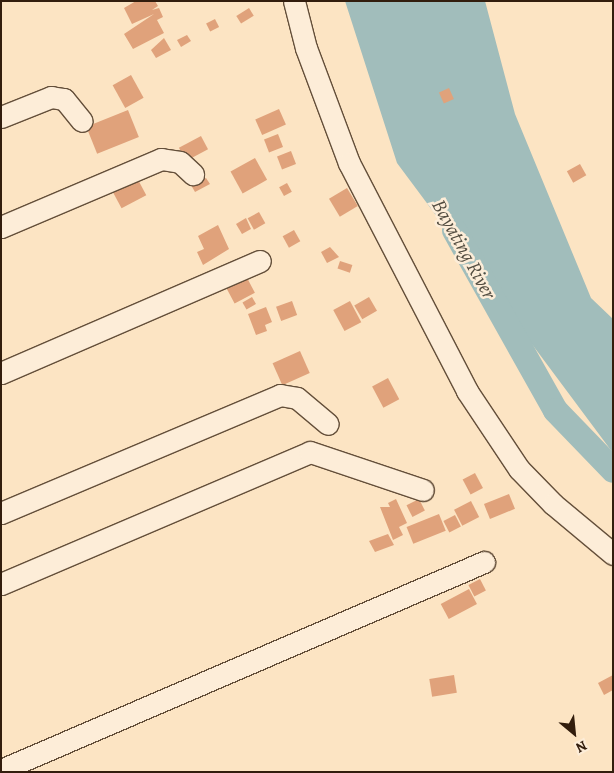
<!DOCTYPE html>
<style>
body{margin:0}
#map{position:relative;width:614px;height:773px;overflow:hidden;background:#fce4c3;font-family:Alegreya,serif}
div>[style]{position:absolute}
.water>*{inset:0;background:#a1bdbb}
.river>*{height:25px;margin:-12.5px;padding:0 12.5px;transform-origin:12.5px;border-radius:12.5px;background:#a1bdbb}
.building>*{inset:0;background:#e0a27b;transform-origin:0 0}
.roads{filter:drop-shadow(1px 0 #644f3a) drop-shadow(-1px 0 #644f3a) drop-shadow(0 1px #644f3a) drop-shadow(0 -1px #644f3a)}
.minor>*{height:21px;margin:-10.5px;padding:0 10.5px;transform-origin:10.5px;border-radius:10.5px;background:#fdedd8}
span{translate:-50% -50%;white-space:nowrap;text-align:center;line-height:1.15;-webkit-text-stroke:5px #fdedd8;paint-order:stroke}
.water-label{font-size:20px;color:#534d41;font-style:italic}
.frame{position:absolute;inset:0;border:2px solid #321d0d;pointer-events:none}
.north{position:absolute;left:549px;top:708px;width:50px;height:50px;-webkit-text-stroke:4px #fdedd8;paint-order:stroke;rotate:152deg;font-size:14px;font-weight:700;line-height:20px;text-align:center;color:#321d0d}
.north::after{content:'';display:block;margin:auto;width:18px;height:22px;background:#321d0d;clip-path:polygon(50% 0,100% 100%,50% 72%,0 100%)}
</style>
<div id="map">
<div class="water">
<div style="clip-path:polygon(345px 1px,485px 1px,515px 114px,591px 298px,613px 319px,613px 453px,397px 163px)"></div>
</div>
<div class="river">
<div style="left:454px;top:230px;width:206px;rotate:60.7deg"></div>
<div style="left:555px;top:410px;width:83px;rotate:46deg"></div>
</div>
<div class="building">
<div style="clip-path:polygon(136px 1px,155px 1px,158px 6px,152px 10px,159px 8px,163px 17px,157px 20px,164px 33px,133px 49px,124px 34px,154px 14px,132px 24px,124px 8px)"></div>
<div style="left:249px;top:8px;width:9px;height:15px;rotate:58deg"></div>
<div style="left:215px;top:19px;width:9px;height:10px;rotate:63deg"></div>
<div style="clip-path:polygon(187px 35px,191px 41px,181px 47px,177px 40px)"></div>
<div style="clip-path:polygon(164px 38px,171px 50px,156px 58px,151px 50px)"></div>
<div style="left:131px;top:75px;width:26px;height:21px;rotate:61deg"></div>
<div style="left:449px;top:88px;width:12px;height:11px;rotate:66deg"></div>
<div style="left:279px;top:109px;width:17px;height:26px;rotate:66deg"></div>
<div style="left:128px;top:110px;width:29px;height:45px;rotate:68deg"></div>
<div style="left:278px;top:134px;width:14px;height:15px;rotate:69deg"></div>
<div style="left:201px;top:136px;width:15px;height:25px;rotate:62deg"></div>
<div style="left:291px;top:151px;width:14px;height:15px;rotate:69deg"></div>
<div style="left:255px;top:158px;width:25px;height:28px;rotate:61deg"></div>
<div style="left:580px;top:164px;width:13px;height:15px;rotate:61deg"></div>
<div style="left:135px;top:174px;width:24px;height:28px;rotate:62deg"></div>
<div style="clip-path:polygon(206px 178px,210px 184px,195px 192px,191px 185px)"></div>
<div style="left:287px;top:183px;width:10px;height:9px;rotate:61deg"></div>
<div style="left:347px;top:188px;width:21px;height:21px;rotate:59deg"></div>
<div style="left:259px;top:212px;width:13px;height:13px;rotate:61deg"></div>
<div style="clip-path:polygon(246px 218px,251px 229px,242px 234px,236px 224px)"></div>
<div style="clip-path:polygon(218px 225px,229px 249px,203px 265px,197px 252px,204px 249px,198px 236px)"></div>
<div style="left:294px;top:230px;width:13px;height:13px;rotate:61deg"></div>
<div style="clip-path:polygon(330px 247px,339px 257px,327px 263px,321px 252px)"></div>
<div style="left:340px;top:261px;width:13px;height:8px;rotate:18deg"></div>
<div style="left:246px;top:276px;width:19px;height:23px;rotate:62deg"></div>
<div style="left:252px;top:297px;width:8px;height:11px;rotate:60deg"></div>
<div style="left:369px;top:297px;width:16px;height:17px;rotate:60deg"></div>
<div style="left:292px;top:301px;width:15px;height:17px;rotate:70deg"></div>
<div style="left:350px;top:301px;width:24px;height:19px;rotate:62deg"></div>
<div style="clip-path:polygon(266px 307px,272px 322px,265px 325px,267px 331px,256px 335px,248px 314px)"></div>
<div style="left:300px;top:351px;width:24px;height:30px;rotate:66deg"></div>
<div style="left:388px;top:378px;width:24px;height:18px;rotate:62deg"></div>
<div style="left:475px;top:473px;width:17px;height:14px;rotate:62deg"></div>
<div style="left:509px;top:494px;width:16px;height:27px;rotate:68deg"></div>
<div style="clip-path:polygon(396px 499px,407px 523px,399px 527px,403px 535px,393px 540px,380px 507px,390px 507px,388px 503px)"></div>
<div style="left:419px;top:499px;width:13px;height:14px;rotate:63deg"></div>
<div style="left:471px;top:501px;width:18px;height:19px;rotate:63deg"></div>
<div style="left:439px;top:514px;width:18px;height:35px;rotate:68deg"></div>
<div style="left:455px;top:515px;width:13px;height:13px;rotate:63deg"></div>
<div style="clip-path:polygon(388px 534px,394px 545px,375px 552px,369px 541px)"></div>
<div style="left:480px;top:579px;width:13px;height:13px;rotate:63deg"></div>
<div style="left:469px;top:589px;width:17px;height:32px;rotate:62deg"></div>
<div style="left:454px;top:675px;width:18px;height:25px;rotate:81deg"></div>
<div style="clip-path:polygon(613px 675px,613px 690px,604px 695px,598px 683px)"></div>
</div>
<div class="roads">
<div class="minor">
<div style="left:294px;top:1px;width:49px;rotate:75.7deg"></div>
<div style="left:306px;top:48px;width:123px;rotate:69.5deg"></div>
<div style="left:349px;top:163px;width:257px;rotate:62.6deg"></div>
<div style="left:467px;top:391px;width:94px;rotate:56.3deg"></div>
<div style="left:519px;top:469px;width:49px;rotate:45.8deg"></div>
<div style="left:553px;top:504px;width:78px;rotate:39.8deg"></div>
<div style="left:1px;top:117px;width:54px;rotate:-21.8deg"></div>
<div style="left:51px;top:97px;width:13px;rotate:9deg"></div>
<div style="left:64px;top:99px;width:28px;rotate:51deg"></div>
<div style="left:1px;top:227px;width:174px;rotate:-23deg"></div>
<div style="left:161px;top:159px;width:19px;rotate:9deg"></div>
<div style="left:180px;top:162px;width:18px;rotate:43deg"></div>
<div style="left:1px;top:373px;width:282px;rotate:-23.4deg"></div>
<div style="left:1px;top:513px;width:303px;rotate:-22.9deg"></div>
<div style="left:280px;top:395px;width:17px;rotate:10deg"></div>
<div style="left:297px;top:398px;width:40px;rotate:40deg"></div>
<div style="left:1px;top:584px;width:336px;rotate:-23.1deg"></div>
<div style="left:310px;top:452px;width:119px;rotate:18.6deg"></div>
<div style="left:1px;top:770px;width:526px;rotate:-23.3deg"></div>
</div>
</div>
<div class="water-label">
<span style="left:464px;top:249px;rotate:61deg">Bayating River</span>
</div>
<div class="frame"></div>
<div class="north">N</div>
</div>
